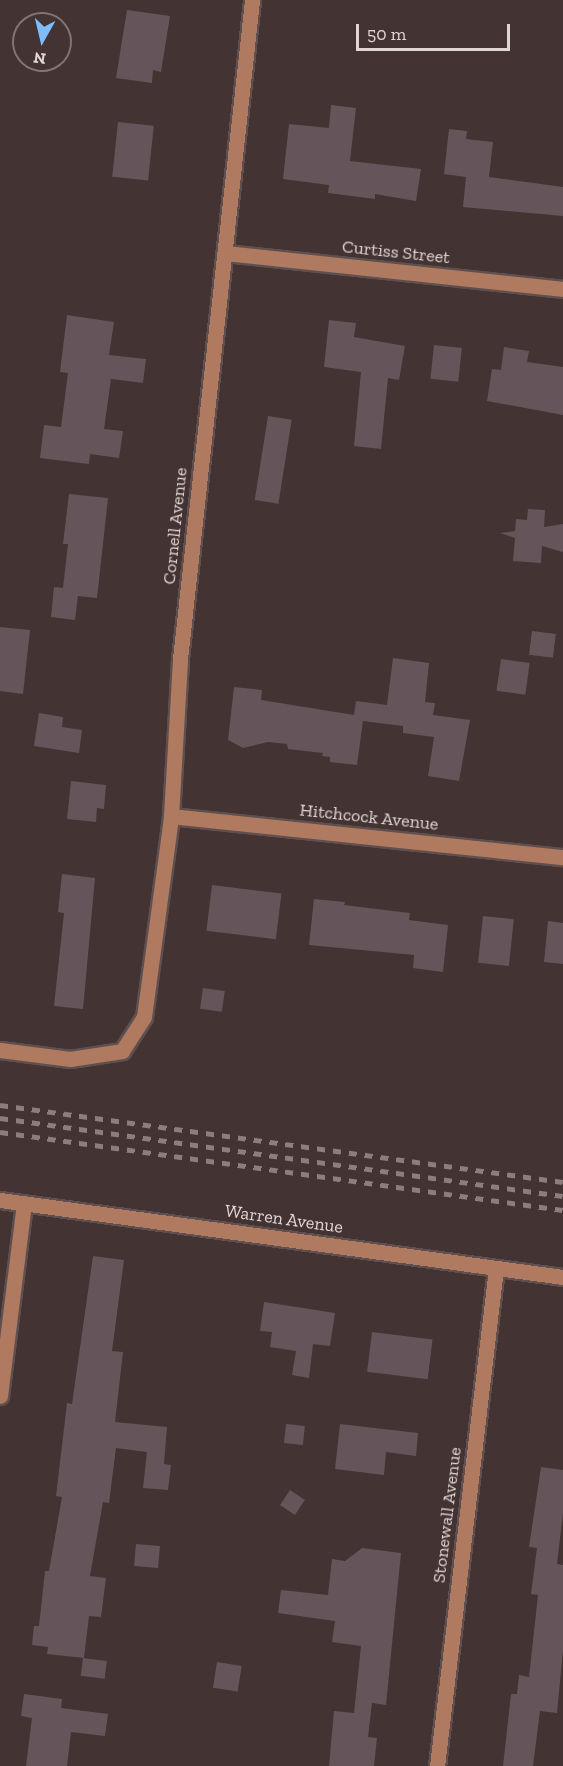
<!DOCTYPE html>
<style>
body{margin:0}
#map{position:relative;width:563px;height:1766px;overflow:hidden;background:#433332;font-family:"Zilla Slab",serif}
div>[style]{position:absolute}
.building>*{inset:0;background:#65555b;transform-origin:0 0}
.roads{filter:drop-shadow(2px 0 #5f504f) drop-shadow(-2px 0 #5f504f) drop-shadow(0 2px #5f504f) drop-shadow(0 -2px #5f504f)}
.minor>*{height:15px;margin:-7.5px;padding:0 7.5px;transform-origin:7.5px;border-radius:7.5px;background:#af7a60}
.rail>*{height:4.5px;margin-top:-2.25px;transform-origin:0;background:repeating-linear-gradient(90deg,#8b7e7d 0 8px,transparent 0 16px)}
span{translate:-50% -50%;white-space:nowrap;text-align:center;line-height:1.15;-webkit-text-stroke:4.5px #433332;paint-order:stroke}
.street-label{font-size:18px;color:#e0d6d5}
.north{position:absolute;left:12px;top:12px;width:60px;height:60px;box-sizing:border-box;background:#433332;border:2px solid #827473;border-radius:50%;rotate:188deg;font-size:16px;font-weight:700;line-height:24px;text-align:center;color:#e0d6d5}
.north::after{content:'';display:block;margin:auto;width:21px;height:27px;background:#7fbdfa;clip-path:polygon(50% 0,100% 100%,50% 72%,0 100%)}
.scale{position:absolute;left:356px;top:24px;width:154px;height:27px;box-sizing:border-box;border:3px solid #e0d6d5;border-top:0;padding-left:8px;font-size:18px;line-height:21px;white-space:nowrap;color:#e0d6d5;-webkit-text-stroke:4px #433332;paint-order:stroke}
</style>
<div id="map">
<div class="building">
<div style="clip-path:polygon(127px 10px,170px 16px,161px 72px,153px 70px,152px 83px,116px 78px)"></div>
<div style="clip-path:polygon(331px 105px,356px 108px,350px 161px,421px 169px,416px 201px,375px 194px,375px 199px,328px 193px,329px 185px,283px 179px,289px 124px,329px 128px)"></div>
<div style="left:118px;top:122px;width:36px;height:55px;rotate:6deg"></div>
<div style="clip-path:polygon(449px 129px,467px 131px,466px 139px,493px 142px,489px 177px,563px 187px,563px 216px,463px 207px,466px 177px,444px 174px)"></div>
<div style="clip-path:polygon(67px 315px,114px 322px,109px 355px,146px 359px,143px 383px,111px 379px,104px 429px,123px 431px,119px 458px,90px 454px,89px 464px,40px 458px,44px 425px,61px 427px,68px 373px,60px 372px)"></div>
<div style="clip-path:polygon(329px 320px,356px 323px,354px 337px,405px 346px,399px 380px,388px 378px,381px 449px,354px 446px,361px 372px,324px 367px)"></div>
<div style="left:434px;top:345px;width:28px;height:34px;rotate:6deg"></div>
<div style="clip-path:polygon(504px 347px,529px 351px,527px 362px,563px 367px,563px 415px,487px 401px,492px 369px,501px 370px)"></div>
<div style="left:268px;top:416px;width:24px;height:85px;rotate:9deg"></div>
<div style="clip-path:polygon(69px 494px,108px 498px,97px 598px,78px 596px,75px 620px,51px 617px,54px 587px,63px 588px,68px 544px,63px 544px)"></div>
<div style="clip-path:polygon(528px 509px,545px 510px,544px 527px,563px 524px,563px 552px,542px 546px,541px 563px,513px 561px,515px 538px,500px 533px,515px 531px,516px 519px,527px 520px)"></div>
<div style="clip-path:polygon(0 627px,30px 630px,23px 694px,0 691px)"></div>
<div style="left:532px;top:631px;width:24px;height:24px;rotate:7deg"></div>
<div style="clip-path:polygon(393px 658px,429px 663px,425px 702px,435px 703px,433px 715px,470px 720px,459px 781px,428px 776px,434px 737px,403px 733px,403px 726px,363px 721px,357px 765px,330px 762px,330px 757px,322px 756px,323px 753px,288px 749px,287px 744px,268px 742px,243px 748px,228px 740px,234px 687px,262px 690px,261px 700px,354px 715px,356px 701px,387px 705px)"></div>
<div style="left:501px;top:659px;width:29px;height:32px;rotate:8deg"></div>
<div style="clip-path:polygon(39px 713px,63px 717px,62px 727px,82px 730px,79px 753px,34px 746px)"></div>
<div style="clip-path:polygon(71px 781px,106px 785px,104px 809px,97px 808px,96px 822px,67px 819px)"></div>
<div style="clip-path:polygon(62px 874px,95px 878px,83px 1009px,54px 1006px,64px 913px,58px 912px)"></div>
<div style="left:212px;top:885px;width:70px;height:46px;rotate:7deg"></div>
<div style="clip-path:polygon(314px 899px,345px 902px,344px 905px,410px 913px,409px 920px,448px 925px,443px 972px,413px 968px,414px 955px,309px 945px)"></div>
<div style="left:483px;top:916px;width:31px;height:47px;rotate:6deg"></div>
<div style="clip-path:polygon(548px 921px,563px 923px,563px 964px,544px 962px)"></div>
<div style="left:203px;top:988px;width:22px;height:21px;rotate:8deg"></div>
<div style="clip-path:polygon(93px 1256px,124px 1260px,112px 1351px,123px 1352px,115px 1422px,167px 1427px,164px 1464px,171px 1465px,168px 1490px,143px 1488px,147px 1452px,116px 1448px,109px 1503px,103px 1502px,90px 1576px,106px 1578px,101px 1617px,89px 1616px,84px 1658px,47px 1654px,48px 1647px,32px 1645px,34px 1626px,39px 1626px,45px 1571px,49px 1571px,62px 1497px,56px 1496px,67px 1403px,72px 1404px)"></div>
<div style="clip-path:polygon(264px 1302px,335px 1313px,330px 1346px,313px 1344px,309px 1378px,292px 1375px,296px 1351px,270px 1347px,272px 1332px,260px 1331px)"></div>
<div style="left:372px;top:1332px;width:61px;height:40px;rotate:7deg"></div>
<div style="left:286px;top:1424px;width:19px;height:19px;rotate:6deg"></div>
<div style="clip-path:polygon(340px 1424px,418px 1433px,416px 1456px,386px 1452px,384px 1475px,335px 1469px)"></div>
<div style="clip-path:polygon(541px 1467px,563px 1470px,563px 1513px,557px 1564px,563px 1565px,563px 1650px,557px 1713px,540px 1711px,533px 1766px,503px 1766px,511px 1694px,517px 1694px,519px 1675px,529px 1677px,538px 1595px,531px 1594px,537px 1548px,529px 1547px)"></div>
<div style="left:290px;top:1490px;width:18px;height:18px;rotate:34deg"></div>
<div style="left:136px;top:1544px;width:24px;height:22px;rotate:5deg"></div>
<div style="clip-path:polygon(362px 1548px,401px 1553px,386px 1705px,372px 1703px,368px 1737px,377px 1738px,374px 1766px,329px 1766px,334px 1711px,354px 1713px,361px 1646px,332px 1642px,335px 1621px,278px 1613px,281px 1590px,328px 1595px,332px 1559px,345px 1561px)"></div>
<div style="left:83px;top:1658px;width:24px;height:18px;rotate:7deg"></div>
<div style="left:217px;top:1662px;width:25px;height:26px;rotate:9deg"></div>
<div style="clip-path:polygon(24px 1694px,62px 1699px,61px 1708px,108px 1714px,105px 1736px,71px 1732px,67px 1766px,26px 1766px,32px 1718px,21px 1716px)"></div>
</div>
<div class="roads">
<div class="minor">
<div style="left:226px;top:253px;width:339px;rotate:6.1deg"></div>
<div style="left:171px;top:816px;width:394px;rotate:6deg"></div>
<div style="left:0;top:1050px;width:71px;rotate:7.3deg"></div>
<div style="left:70px;top:1059px;width:53px;rotate:-8.7deg"></div>
<div style="left:122px;top:1051px;width:40px;rotate:-57.1deg"></div>
<div style="left:144px;top:1017px;width:203px;rotate:-82.3deg"></div>
<div style="left:171px;top:816px;width:157px;rotate:-86.7deg"></div>
<div style="left:180px;top:659px;width:663px;rotate:-83.76deg"></div>
<div style="left:0;top:1200px;width:568px;rotate:7.79deg"></div>
<div style="left:0;top:1396px;width:194px;rotate:-82.9deg"></div>
<div style="left:437px;top:1766px;width:501px;rotate:-83.24deg"></div>
</div>
</div>
<div class="rail">
<div style="left:0;top:1105px;width:568px;rotate:7.79deg"></div>
<div style="left:0;top:1118px;width:568px;rotate:7.89deg"></div>
<div style="left:0;top:1132px;width:568px;rotate:7.89deg"></div>
</div>
<div class="street-label">
<span style="left:396px;top:252px;rotate:6deg">Curtiss Street</span>
<span style="left:175px;top:526px;rotate:-84deg">Cornell Avenue</span>
<span style="left:369px;top:817px;rotate:6deg">Hitchcock Avenue</span>
<span style="left:284px;top:1219px;rotate:8deg">Warren Avenue</span>
<span style="left:447px;top:1515px;rotate:-83deg">Stonewall Avenue</span>
</div>
<div class="north">N</div>
<div class="scale">50 m</div>
</div>
